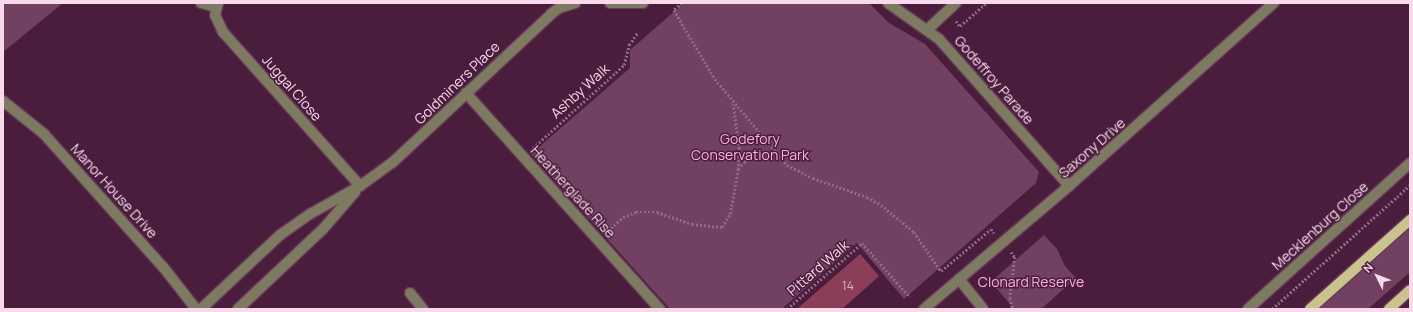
<!DOCTYPE html>
<style>
body{margin:0}
#map{position:relative;width:1413px;height:312px;overflow:hidden;background:#4b1d3d;font-family:Manrope,sans-serif}
div>[style]{position:absolute}
.green>*{inset:0;background:#724161}
.building>*{inset:0;background:#8c3e59}
.path>*{height:2.5px;margin-top:-1.25px;transform-origin:0;background:repeating-linear-gradient(90deg,#906983 0 2px,transparent 0 4px)}
.roads{filter:drop-shadow(1px 0 #673b59) drop-shadow(-1px 0 #673b59) drop-shadow(0 1px #673b59) drop-shadow(0 -1px #673b59)}
.minor>*{height:10px;margin:-5px;padding:0 5px;transform-origin:5px;border-radius:5px;background:#7d7a61}
.major>*{height:10px;margin:-5px;padding:0 5px;transform-origin:5px;border-radius:5px;background:#cbc38e}
span{translate:-50% -50%;white-space:nowrap;text-align:center;line-height:1.15;-webkit-text-stroke:3px #4b1d3d;paint-order:stroke}
.number-label{font-size:12px;color:#ddb3c7}
.number-label span{-webkit-text-stroke-width:0}
.street-label{font-size:14px;color:#f8daec}
.park-label{font-size:14px;color:#ffb0e3}
.frame{position:absolute;inset:0;border:4px solid #f8daec;pointer-events:none}
.north{position:absolute;left:1357px;top:256px;width:40px;height:40px;-webkit-text-stroke:3px #4b1d3d;paint-order:stroke;rotate:312deg;font-size:11px;font-weight:700;line-height:16px;text-align:center;color:#f8daec}
.north::after{content:'';display:block;margin:auto;width:14px;height:18px;background:#f8daec;clip-path:polygon(50% 0,100% 100%,50% 72%,0 100%)}
</style>
<div id="map">
<div class="green">
<div style="clip-path:polygon(3px 3px,63px 3px,3px 52px)"></div>
<div style="clip-path:polygon(684px 3px,869px 3px,889px 23px,925px 44px,1039px 172px,1036px 183px,904px 299px,857px 243px,782px 309px,670px 309px,531px 154px,630px 68px,630px 50px)"></div>
<div style="clip-path:polygon(1410px 225px,1410px 272px,1368px 309px,1316px 309px)"></div>
<div style="clip-path:polygon(1044px 235px,1057px 249px,1065px 266px,1076px 278px,1041px 309px,1014px 309px,993px 284px,994px 279px)"></div>
</div>
<div class="building">
<div style="clip-path:polygon(860px 254px,879px 276px,867px 287px,842px 309px,797px 309px)"></div>
</div>
<div class="path">
<div style="left:682px;top:3px;width:11px;rotate:139deg"></div>
<div style="left:674px;top:10px;width:80px;rotate:59.3deg"></div>
<div style="left:715px;top:79px;width:112px;rotate:50.1deg"></div>
<div style="left:787px;top:165px;width:29px;rotate:27deg"></div>
<div style="left:813px;top:178px;width:57px;rotate:19.4deg"></div>
<div style="left:867px;top:197px;width:16px;rotate:30deg"></div>
<div style="left:881px;top:205px;width:43px;rotate:39.3deg"></div>
<div style="left:914px;top:232px;width:47px;rotate:55.3deg"></div>
<div style="left:941px;top:271px;width:65px;rotate:-40deg"></div>
<div style="left:991px;top:229px;width:5px;rotate:53deg"></div>
<div style="left:956px;top:21px;width:6px;rotate:51deg"></div>
<div style="left:960px;top:26px;width:35px;rotate:-41deg"></div>
<div style="left:533px;top:148px;width:123px;rotate:-42.4deg"></div>
<div style="left:624px;top:65px;width:21px;rotate:-76deg"></div>
<div style="left:629px;top:45px;width:16px;rotate:-55deg"></div>
<div style="left:738px;top:169px;width:9px;rotate:-49deg"></div>
<div style="left:744px;top:162px;width:8px;rotate:-23deg"></div>
<div style="left:751px;top:159px;width:25px;rotate:-7deg"></div>
<div style="left:608px;top:231px;width:21px;rotate:-43deg"></div>
<div style="left:623px;top:217px;width:14px;rotate:-21deg"></div>
<div style="left:636px;top:212px;width:21px"></div>
<div style="left:657px;top:212px;width:37px;rotate:19deg"></div>
<div style="left:692px;top:224px;width:30px;rotate:6deg"></div>
<div style="left:722px;top:227px;width:15px;rotate:-58deg"></div>
<div style="left:730px;top:214px;width:45px;rotate:-79.7deg"></div>
<div style="left:738px;top:170px;width:21px;rotate:-87deg"></div>
<div style="left:739px;top:149px;width:45px;rotate:-97.6deg"></div>
<div style="left:1011px;top:252px;width:6px;rotate:51deg"></div>
<div style="left:1015px;top:257px;width:41px;rotate:97deg"></div>
<div style="left:1010px;top:298px;width:11px;rotate:75deg"></div>
<div style="left:787px;top:309px;width:100px;rotate:-41.3deg"></div>
<div style="left:862px;top:243px;width:72px;rotate:48.4deg"></div>
<div style="left:1272px;top:309px;width:186px;rotate:-41.9deg"></div>
</div>
<div class="roads">
<div class="minor">
<div style="left:201px;top:3px;width:16px;rotate:15deg"></div>
<div style="left:218px;top:3px;width:12px;rotate:104deg"></div>
<div style="left:215px;top:15px;width:19px;rotate:65deg"></div>
<div style="left:223px;top:32px;width:206px;rotate:48.3deg"></div>
<div style="left:610px;top:3px;width:33px"></div>
<div style="left:888px;top:3px;width:62px;rotate:35.2deg"></div>
<div style="left:939px;top:39px;width:196px;rotate:48.5deg"></div>
<div style="left:928px;top:29px;width:38px;rotate:-43deg"></div>
<div style="left:466px;top:93px;width:290px;rotate:48.1deg"></div>
<div style="left:3px;top:101px;width:53px;rotate:38.8deg"></div>
<div style="left:44px;top:134px;width:180px;rotate:48.2deg"></div>
<div style="left:164px;top:268px;width:52px;rotate:52deg"></div>
<div style="left:959px;top:279px;width:38px;rotate:51deg"></div>
<div style="left:410px;top:293px;width:21px;rotate:51deg"></div>
<div style="left:201px;top:309px;width:108px;rotate:-43.1deg"></div>
<div style="left:280px;top:235px;width:37px;rotate:-35deg"></div>
<div style="left:310px;top:214px;width:57px;rotate:-29.2deg"></div>
<div style="left:360px;top:186px;width:39px;rotate:-36deg"></div>
<div style="left:392px;top:163px;width:218px;rotate:-43.1deg"></div>
<div style="left:551px;top:14px;width:10px;rotate:-37deg"></div>
<div style="left:559px;top:8px;width:17px;rotate:-17deg"></div>
<div style="left:238px;top:309px;width:117px;rotate:-43.3deg"></div>
<div style="left:323px;top:229px;width:49px;rotate:-49.1deg"></div>
<div style="left:924px;top:309px;width:190px;rotate:-40.3deg"></div>
<div style="left:1069px;top:186px;width:275px;rotate:-41.8deg"></div>
<div style="left:1248px;top:309px;width:218px;rotate:-42deg"></div>
</div>
<div class="major">
<div style="left:1310px;top:309px;width:134px;rotate:-41.7deg"></div>
<div style="left:1389px;top:309px;width:28px;rotate:-42deg"></div>
</div>
</div>
<div class="number-label">
<span style="left:848px;top:286px">14</span>
</div>
<div class="street-label">
<span style="left:994px;top:80px;rotate:49deg">Godeffroy Parade</span>
<span style="left:457px;top:83px;rotate:-44deg">Goldminers Place</span>
<span style="left:292px;top:88px;rotate:49deg">Juggal Close</span>
<span style="left:580px;top:91px;rotate:-42deg">Ashby Walk</span>
<span style="left:1092px;top:148px;rotate:-41deg">Saxony Drive</span>
<span style="left:114px;top:191px;rotate:48deg">Manor House Drive</span>
<span style="left:573px;top:192px;rotate:48deg">Heatherglade Rise</span>
<span style="left:1320px;top:226px;rotate:-42deg">Mecklenburg Close</span>
<span style="left:818px;top:268px;rotate:-41deg">Pittard Walk</span>
</div>
<div class="park-label">
<span style="left:750px;top:147px">Godefory<br>Conservation Park</span>
<span style="left:1031px;top:282px">Clonard Reserve</span>
</div>
<div class="frame"></div>
<div class="north">N</div>
</div>
